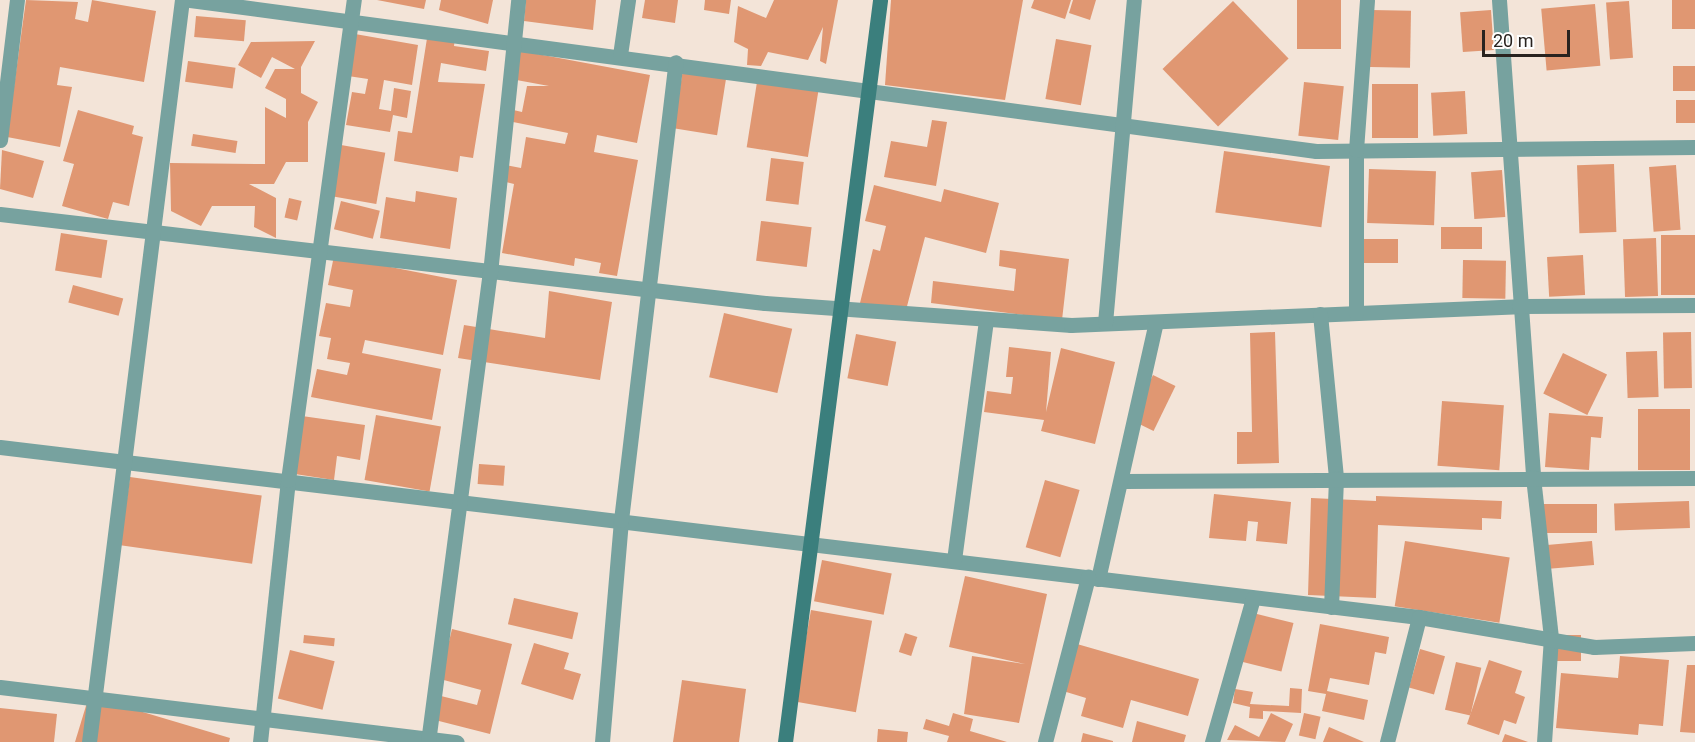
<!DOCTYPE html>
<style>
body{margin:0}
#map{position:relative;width:1695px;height:742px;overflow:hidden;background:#f3e4d8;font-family:Roboto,sans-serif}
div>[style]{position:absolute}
.building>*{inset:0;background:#e09772;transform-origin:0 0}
.street>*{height:15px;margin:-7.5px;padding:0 7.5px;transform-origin:7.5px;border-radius:7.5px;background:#77a29f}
.secondary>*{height:15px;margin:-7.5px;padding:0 7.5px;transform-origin:7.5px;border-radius:7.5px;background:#3b7f7d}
span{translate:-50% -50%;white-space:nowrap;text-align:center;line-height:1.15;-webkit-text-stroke:5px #fff;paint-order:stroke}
.scale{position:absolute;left:1482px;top:30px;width:88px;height:27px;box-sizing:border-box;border:3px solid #29231f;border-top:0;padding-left:8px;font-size:18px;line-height:21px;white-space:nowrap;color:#29231f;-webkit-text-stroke:4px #fff;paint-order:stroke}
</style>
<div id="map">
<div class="building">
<div style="clip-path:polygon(26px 0,78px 2px,75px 19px,88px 22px,92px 0,156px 11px,144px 82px,60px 67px,57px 85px,72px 87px,60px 147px,7px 137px)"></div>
<div style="clip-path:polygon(377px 0,426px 0,424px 9px)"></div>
<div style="clip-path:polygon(441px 0,493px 0,488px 24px,439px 10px)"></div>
<div style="clip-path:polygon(526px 0,596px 0,593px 30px,524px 21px)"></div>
<div style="clip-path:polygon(645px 0,678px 0,675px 23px,642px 18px)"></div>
<div style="clip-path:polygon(705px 0,731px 0,729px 14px,704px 10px)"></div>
<div style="clip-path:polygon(774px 0,838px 0,826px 64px,820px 61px,823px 27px,808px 60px,768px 52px,761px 66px,747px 65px,748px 49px,734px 42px,738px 6px,766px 18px)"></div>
<div style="clip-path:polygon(891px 0,1023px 0,1005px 100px,885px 85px)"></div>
<div style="clip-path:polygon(1034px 0,1071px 0,1065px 19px,1031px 8px)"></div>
<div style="clip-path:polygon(1073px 0,1096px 0,1090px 20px,1069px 13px)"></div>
<div style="left:1297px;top:0;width:44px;height:49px"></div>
<div style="left:1672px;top:0;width:23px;height:29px"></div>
<div style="left:1233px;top:1px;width:80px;height:98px;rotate:46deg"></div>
<div style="left:1629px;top:1px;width:57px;height:23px;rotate:86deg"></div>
<div style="left:1595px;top:4px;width:62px;height:54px;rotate:85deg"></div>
<div style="left:1371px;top:10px;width:40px;height:57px;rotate:1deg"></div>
<div style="left:1491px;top:10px;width:40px;height:31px;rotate:86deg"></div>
<div style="left:196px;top:16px;width:50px;height:21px;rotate:5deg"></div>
<div style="clip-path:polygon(428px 32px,455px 37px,454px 46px,489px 51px,486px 71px,441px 63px,438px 82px,485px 84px,473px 158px,460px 156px,458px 172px,394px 161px,398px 131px,412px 133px)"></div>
<div style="clip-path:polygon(355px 34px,418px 45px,412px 85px,384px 80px,379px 109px,391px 111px,394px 88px,411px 91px,407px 118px,393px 115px,390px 132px,346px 125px,352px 92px,365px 94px,368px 79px,348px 76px)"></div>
<div style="left:1056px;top:39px;width:36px;height:61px;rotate:10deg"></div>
<div style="clip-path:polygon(315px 41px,301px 67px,301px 93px,318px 102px,308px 122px,308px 162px,286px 162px,274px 184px,249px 184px,276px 198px,276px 238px,254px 227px,255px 206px,212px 206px,201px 226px,171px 211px,170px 163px,265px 164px,265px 107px,286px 118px,286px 99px,265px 88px,275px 69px,295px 69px,272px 57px,261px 78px,238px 65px,251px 42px)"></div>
<div style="clip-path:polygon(516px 50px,650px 75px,637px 143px,597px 135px,594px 152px,638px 160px,617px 276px,599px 273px,601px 263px,575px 258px,574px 266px,502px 253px,514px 184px,498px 180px,501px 164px,521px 168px,526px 137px,565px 144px,568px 133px,503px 120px,505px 108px,522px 112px,527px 86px,549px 86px,511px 79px)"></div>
<div style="left:188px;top:61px;width:48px;height:21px;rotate:8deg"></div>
<div style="left:1695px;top:66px;width:25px;height:22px;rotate:90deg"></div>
<div style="left:683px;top:69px;width:44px;height:60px;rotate:9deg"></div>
<div style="left:757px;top:82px;width:62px;height:66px;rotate:9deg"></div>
<div style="left:1304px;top:82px;width:40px;height:54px;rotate:6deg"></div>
<div style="left:1372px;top:84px;width:46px;height:54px"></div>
<div style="left:1465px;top:91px;width:43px;height:34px;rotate:87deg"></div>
<div style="left:1695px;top:100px;width:23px;height:19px;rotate:90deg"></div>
<div style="clip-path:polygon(78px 110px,134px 126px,132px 134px,143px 137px,129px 206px,113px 202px,108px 219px,62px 206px,74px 164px,63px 161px)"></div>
<div style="clip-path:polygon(932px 120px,947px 122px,936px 186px,884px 177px,891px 141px,927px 147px)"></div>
<div style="left:193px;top:134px;width:45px;height:12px;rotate:9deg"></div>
<div style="left:341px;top:145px;width:45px;height:52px;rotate:10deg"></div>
<div style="clip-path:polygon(2px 150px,44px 161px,33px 198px,0 189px)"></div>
<div style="left:1224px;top:151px;width:107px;height:62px;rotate:8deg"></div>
<div style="left:771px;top:158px;width:33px;height:43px;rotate:7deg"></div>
<div style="left:1614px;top:164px;width:68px;height:37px;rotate:88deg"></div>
<div style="left:1676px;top:165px;width:65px;height:27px;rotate:86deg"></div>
<div style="left:1369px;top:169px;width:67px;height:54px;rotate:2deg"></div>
<div style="left:1502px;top:170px;width:47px;height:31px;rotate:86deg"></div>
<div style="clip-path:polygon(874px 185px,941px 202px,944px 189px,999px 203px,986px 253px,925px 237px,905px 314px,860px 303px,873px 249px,880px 251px,886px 226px,865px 221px)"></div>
<div style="clip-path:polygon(416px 191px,457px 198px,450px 249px,380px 238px,386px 197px,415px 202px)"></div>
<div style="left:289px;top:198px;width:13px;height:20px;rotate:13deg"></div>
<div style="left:341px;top:201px;width:40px;height:29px;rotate:14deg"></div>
<div style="left:761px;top:221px;width:51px;height:40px;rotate:7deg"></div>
<div style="left:1441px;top:227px;width:41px;height:22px"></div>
<div style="left:61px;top:233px;width:47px;height:38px;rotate:9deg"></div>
<div style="left:1695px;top:235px;width:60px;height:34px;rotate:90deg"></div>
<div style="left:1656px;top:238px;width:58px;height:33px;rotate:88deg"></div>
<div style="left:1398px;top:239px;width:24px;height:35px;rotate:90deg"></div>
<div style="clip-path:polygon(1000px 250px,1069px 259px,1062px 320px,931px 303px,933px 281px,1014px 291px,1016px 269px,999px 266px)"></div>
<div style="left:1583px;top:255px;width:40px;height:36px;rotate:87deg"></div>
<div style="clip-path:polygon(334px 256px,457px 280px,443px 355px,365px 340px,362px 353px,441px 369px,432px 420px,311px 397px,317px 369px,347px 375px,350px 363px,327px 359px,331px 338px,319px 336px,326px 303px,350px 307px,353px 290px,328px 285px)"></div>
<div style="left:1463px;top:260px;width:43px;height:38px;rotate:1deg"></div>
<div style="left:73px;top:285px;width:52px;height:18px;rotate:15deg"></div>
<div style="clip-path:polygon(549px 291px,612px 302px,600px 380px,458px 358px,464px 325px,545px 338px)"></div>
<div style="left:724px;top:313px;width:70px;height:66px;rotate:13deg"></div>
<div style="clip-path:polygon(1275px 332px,1279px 463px,1237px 464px,1237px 432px,1252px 432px,1250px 333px)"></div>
<div style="left:1691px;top:332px;width:56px;height:28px;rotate:89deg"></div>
<div style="left:856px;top:334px;width:41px;height:45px;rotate:11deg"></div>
<div style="clip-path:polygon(1009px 347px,1051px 352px,1046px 412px,1061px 348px,1115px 362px,1095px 444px,1041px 431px,1044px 420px,984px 412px,987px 391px,1011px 394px,1013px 377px,1006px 377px)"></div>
<div style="left:1657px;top:351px;width:46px;height:31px;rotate:88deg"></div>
<div style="left:1563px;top:353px;width:49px;height:45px;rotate:26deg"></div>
<div style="left:1153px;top:375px;width:25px;height:50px;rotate:26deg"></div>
<div style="left:1442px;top:401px;width:62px;height:65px;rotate:4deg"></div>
<div style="left:1638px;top:409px;width:52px;height:61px"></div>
<div style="clip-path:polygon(1549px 413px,1603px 417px,1601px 438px,1591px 437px,1589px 470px,1545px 467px)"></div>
<div style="left:376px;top:415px;width:66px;height:66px;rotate:10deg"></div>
<div style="clip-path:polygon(302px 416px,365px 425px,360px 460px,337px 456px,334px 480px,295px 474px)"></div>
<div style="left:479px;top:464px;width:26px;height:20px;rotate:4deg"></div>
<div style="left:130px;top:477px;width:133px;height:69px;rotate:8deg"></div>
<div style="left:1045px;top:480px;width:36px;height:70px;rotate:16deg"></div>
<div style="clip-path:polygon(1214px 494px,1291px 502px,1287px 544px,1256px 541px,1258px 522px,1248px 521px,1246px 541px,1209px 538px)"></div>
<div style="clip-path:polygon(1376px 496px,1502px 501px,1501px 519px,1482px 518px,1482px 530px,1378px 525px,1376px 598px,1308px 595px,1311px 498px,1376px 501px)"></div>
<div style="left:1689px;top:501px;width:27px;height:75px;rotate:88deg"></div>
<div style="left:1597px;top:504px;width:29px;height:55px;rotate:90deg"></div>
<div style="left:1405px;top:541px;width:106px;height:66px;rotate:9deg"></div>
<div style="left:1592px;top:541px;width:24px;height:48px;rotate:85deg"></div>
<div style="left:822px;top:560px;width:71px;height:42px;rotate:11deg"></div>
<div style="clip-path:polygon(965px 576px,1047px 594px,1019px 723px,964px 714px,972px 656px,1025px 664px,949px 647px)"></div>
<div style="left:514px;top:598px;width:66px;height:27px;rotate:13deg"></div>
<div style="left:811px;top:610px;width:62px;height:93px;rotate:10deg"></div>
<div style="left:1245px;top:611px;width:50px;height:50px;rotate:14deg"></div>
<div style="clip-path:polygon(1320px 624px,1389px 637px,1386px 654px,1375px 652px,1369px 685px,1330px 678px,1327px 691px,1368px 700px,1364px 720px,1322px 711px,1326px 694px,1308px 691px)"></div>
<div style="clip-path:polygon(452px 629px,512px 644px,490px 734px,435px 720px,441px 696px,477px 705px,481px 690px,440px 679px)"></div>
<div style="left:905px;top:633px;width:13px;height:20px;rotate:18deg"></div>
<div style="left:304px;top:635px;width:31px;height:8px;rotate:6deg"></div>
<div style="left:1550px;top:635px;width:31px;height:26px"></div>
<div style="clip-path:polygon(534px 643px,569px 653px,564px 669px,581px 674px,573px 700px,521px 684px)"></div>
<div style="clip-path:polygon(1077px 644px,1199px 679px,1188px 716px,1131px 700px,1123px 728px,1081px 716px,1086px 698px,1063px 691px)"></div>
<div style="left:1420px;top:649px;width:26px;height:40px;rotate:16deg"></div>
<div style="left:290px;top:650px;width:46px;height:50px;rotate:14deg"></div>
<div style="clip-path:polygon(1620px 656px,1669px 660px,1663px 726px,1639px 724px,1638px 735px,1556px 728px,1561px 673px,1618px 678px)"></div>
<div style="clip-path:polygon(1489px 660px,1522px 671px,1515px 693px,1525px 697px,1516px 724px,1504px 720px,1499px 735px,1467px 724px)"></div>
<div style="left:1456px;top:662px;width:26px;height:49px;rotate:13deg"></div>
<div style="clip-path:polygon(1687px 665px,1695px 665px,1695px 733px,1680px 732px)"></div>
<div style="clip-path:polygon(682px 680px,746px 689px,739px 742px,673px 742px)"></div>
<div style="clip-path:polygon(1290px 688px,1302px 689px,1301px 713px,1263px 711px,1263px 719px,1249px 718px,1250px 707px,1233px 703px,1235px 689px,1253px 692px,1250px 704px,1289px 706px)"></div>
<div style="clip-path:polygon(89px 696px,230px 738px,229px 742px,75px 742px)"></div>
<div style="clip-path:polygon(0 708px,57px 714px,54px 742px,0 742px)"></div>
<div style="clip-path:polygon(953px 713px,973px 719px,970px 731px,1007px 742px,947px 742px,949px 736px,923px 729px,926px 719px,949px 726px)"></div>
<div style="clip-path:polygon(1271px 713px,1293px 724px,1285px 742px,1227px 740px,1235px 725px,1259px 737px)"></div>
<div style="left:1304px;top:713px;width:17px;height:23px;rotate:13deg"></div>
<div style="clip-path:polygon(1137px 721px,1186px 735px,1184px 742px,1132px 742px)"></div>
<div style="clip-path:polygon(1329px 727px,1364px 742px,1323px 742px)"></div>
<div style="clip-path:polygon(878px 729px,908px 732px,907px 742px,877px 742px)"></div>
<div style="clip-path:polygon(1083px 733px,1113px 741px,1113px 742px,1081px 742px)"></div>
<div style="clip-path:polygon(1505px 734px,1528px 742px,1502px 742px)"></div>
</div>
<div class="street">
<div style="left:190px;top:0;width:1136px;rotate:7.64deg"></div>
<div style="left:1316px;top:151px;width:379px;rotate:-0.6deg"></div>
<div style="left:1499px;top:0;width:478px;rotate:85.9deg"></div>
<div style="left:1533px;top:477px;width:161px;rotate:83.6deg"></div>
<div style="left:1551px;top:637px;width:105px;rotate:93.8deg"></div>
<div style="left:620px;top:55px;width:56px;rotate:-81.7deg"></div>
<div style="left:0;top:140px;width:141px;rotate:-83.1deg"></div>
<div style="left:0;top:214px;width:770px;rotate:6.64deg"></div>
<div style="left:765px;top:303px;width:307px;rotate:4.1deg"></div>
<div style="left:1071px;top:325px;width:448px;rotate:-2.4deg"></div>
<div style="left:1519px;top:306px;width:176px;rotate:-0.3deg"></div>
<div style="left:1356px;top:313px;width:163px;rotate:-90deg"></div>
<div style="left:1356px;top:150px;width:150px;rotate:-85.8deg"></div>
<div style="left:1320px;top:314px;width:165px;rotate:84.4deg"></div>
<div style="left:1336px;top:478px;width:129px;rotate:92.2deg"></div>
<div style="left:1105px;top:323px;width:324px;rotate:-84.9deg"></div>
<div style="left:0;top:447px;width:1429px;rotate:6.83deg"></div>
<div style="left:1419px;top:617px;width:178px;rotate:9.7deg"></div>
<div style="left:1594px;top:647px;width:101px;rotate:-2.3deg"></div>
<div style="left:1124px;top:481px;width:571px;rotate:-0.3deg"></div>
<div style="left:954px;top:560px;width:242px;rotate:-82.4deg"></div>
<div style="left:1098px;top:579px;width:263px;rotate:-77.3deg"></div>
<div style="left:0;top:687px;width:460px;rotate:6.9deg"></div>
<div style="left:89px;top:742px;width:748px;rotate:-82.86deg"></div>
<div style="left:260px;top:742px;width:263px;rotate:-83.9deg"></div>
<div style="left:288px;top:480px;width:485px;rotate:-82.2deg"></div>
<div style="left:428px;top:742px;width:473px;rotate:-82.5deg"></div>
<div style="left:490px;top:273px;width:274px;rotate:-84.1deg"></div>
<div style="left:602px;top:742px;width:223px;rotate:-85.1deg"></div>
<div style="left:621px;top:520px;width:461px;rotate:-83.2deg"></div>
<div style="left:1045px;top:742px;width:171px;rotate:-75.4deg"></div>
<div style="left:1212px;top:742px;width:150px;rotate:-74.1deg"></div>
<div style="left:1387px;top:742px;width:129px;rotate:-75.6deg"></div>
</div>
<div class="secondary">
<div style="left:785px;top:742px;width:748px;rotate:-82.7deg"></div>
</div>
<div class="scale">20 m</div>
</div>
